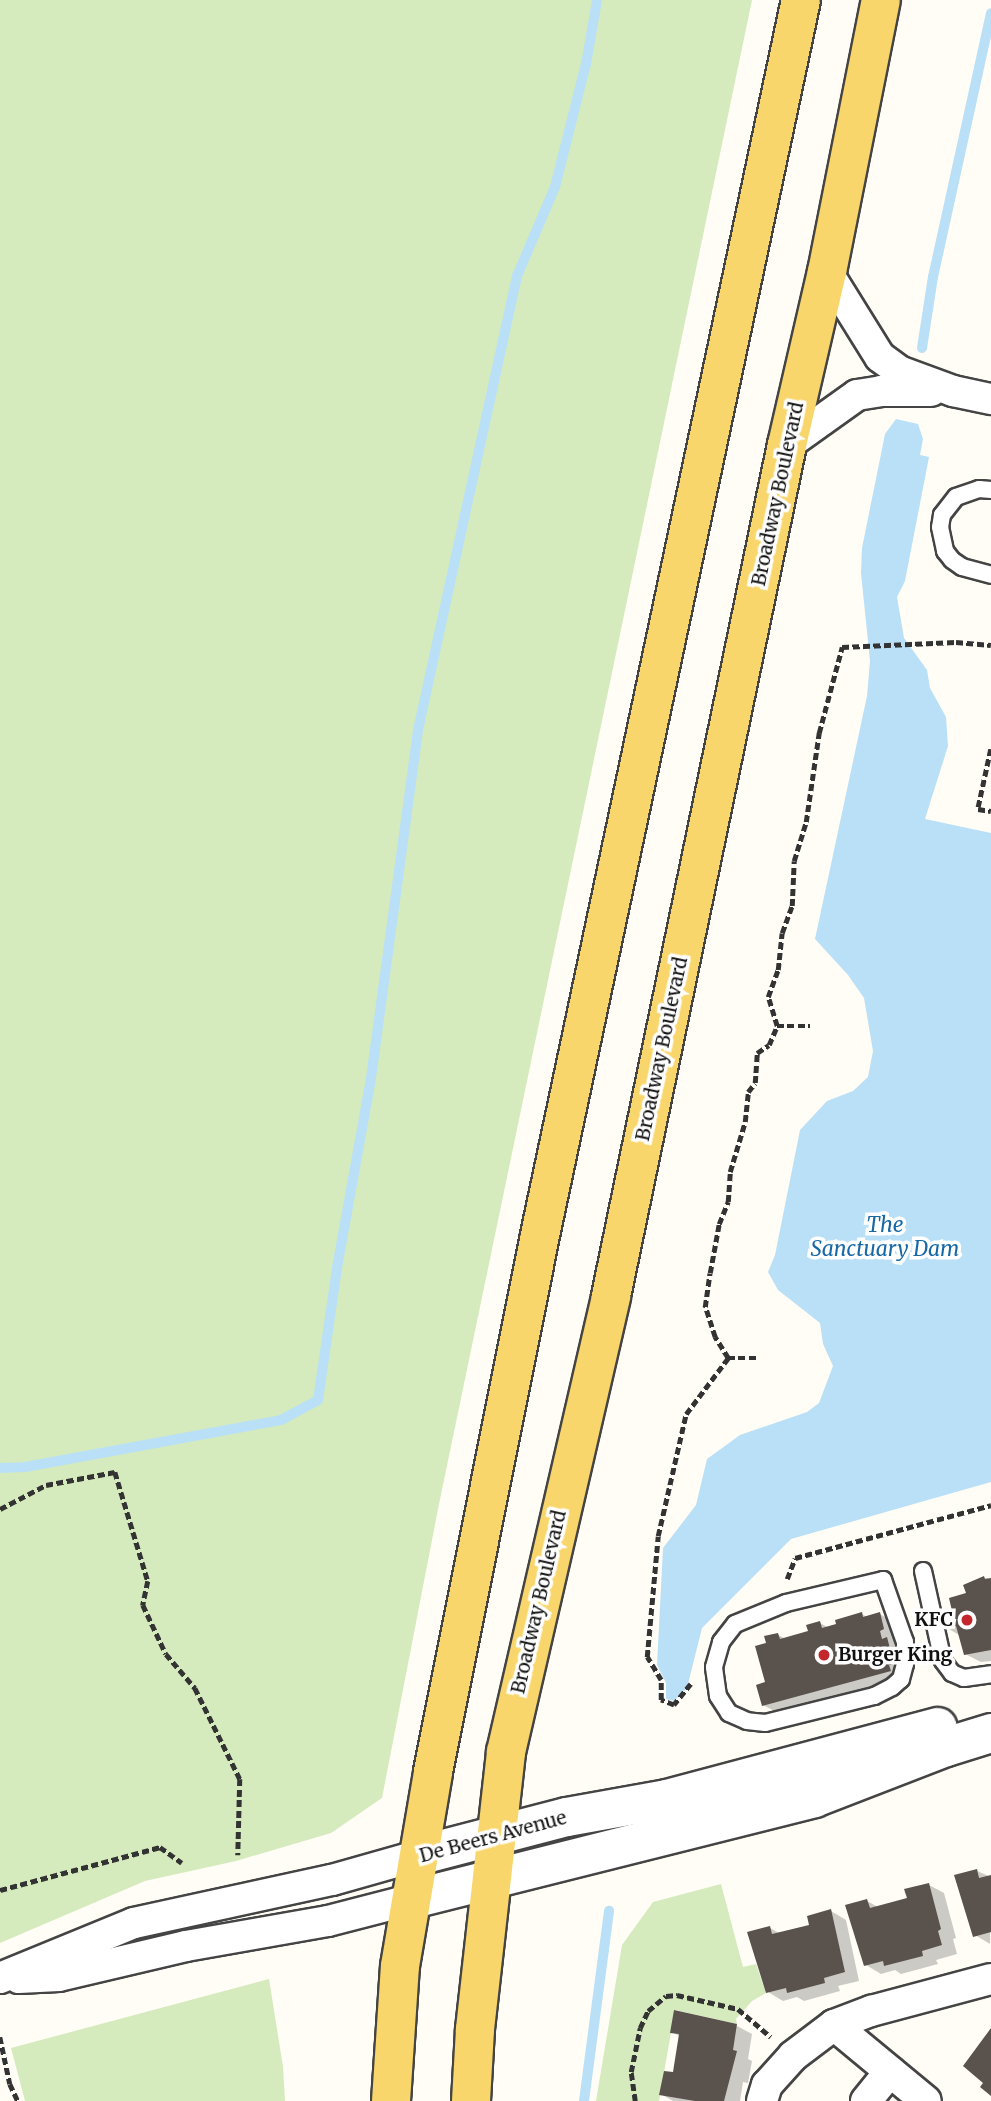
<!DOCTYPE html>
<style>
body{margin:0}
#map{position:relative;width:991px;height:2101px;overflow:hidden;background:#fffdf5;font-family:Merriweather,serif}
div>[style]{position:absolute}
.green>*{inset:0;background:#d5ebbd}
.water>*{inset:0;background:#b9e0f7}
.shadow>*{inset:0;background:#0003}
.stream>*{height:10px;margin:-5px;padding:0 5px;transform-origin:5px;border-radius:5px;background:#b9e0f7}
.building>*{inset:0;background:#5a524d}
.path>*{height:4.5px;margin-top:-2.25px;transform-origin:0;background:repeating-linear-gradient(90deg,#333 0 7px,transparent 0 10.5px)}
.roads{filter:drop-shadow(2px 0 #444) drop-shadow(-2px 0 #444) drop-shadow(0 2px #444) drop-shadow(0 -2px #444)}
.service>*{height:16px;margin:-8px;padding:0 8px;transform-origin:8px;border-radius:8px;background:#fff}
.minor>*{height:30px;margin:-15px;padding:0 15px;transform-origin:15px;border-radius:15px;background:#fff}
.tertiary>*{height:38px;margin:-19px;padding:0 19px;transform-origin:19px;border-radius:19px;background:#fff}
.primary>*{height:38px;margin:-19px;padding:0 19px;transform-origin:19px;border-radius:19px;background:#f9d66b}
.dots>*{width:19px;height:19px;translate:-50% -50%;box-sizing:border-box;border:4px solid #fff;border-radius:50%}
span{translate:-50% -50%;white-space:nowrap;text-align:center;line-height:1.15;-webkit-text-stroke:7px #fff;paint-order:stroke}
.street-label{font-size:19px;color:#111}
.poi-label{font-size:19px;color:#111;font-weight:700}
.right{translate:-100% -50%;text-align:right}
.left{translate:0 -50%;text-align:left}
.water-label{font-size:21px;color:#1768a6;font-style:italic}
</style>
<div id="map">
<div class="green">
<div style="clip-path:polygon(0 0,752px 0,439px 1504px,382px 1798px,331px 1833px,236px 1861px,145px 1881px,0 1943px)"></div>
<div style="clip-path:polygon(721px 1884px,743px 1967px,756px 1964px,766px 1993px,752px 2001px,736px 2019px,737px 2024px,675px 2010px,659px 2101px,596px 2101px,622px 1945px,653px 1902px)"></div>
<div style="clip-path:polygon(269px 1979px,283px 2067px,285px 2101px,25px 2101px,11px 2048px)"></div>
</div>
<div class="water">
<div style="clip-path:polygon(896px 419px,918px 424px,923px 439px,920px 455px,929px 457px,905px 581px,897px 597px,904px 638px,927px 670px,930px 688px,946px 717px,948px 746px,925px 819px,991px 833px,991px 1482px,791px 1539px,702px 1628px,687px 1688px,674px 1701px,666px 1699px,666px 1683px,657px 1665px,663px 1548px,696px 1505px,707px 1459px,740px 1435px,807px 1412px,819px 1403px,833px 1366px,823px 1344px,820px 1323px,778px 1290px,768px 1272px,775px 1255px,800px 1130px,827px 1101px,853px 1091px,868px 1077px,873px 1051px,864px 998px,848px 975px,815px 939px,867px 696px,870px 661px,861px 573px,862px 548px,885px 434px)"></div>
</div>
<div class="shadow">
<div style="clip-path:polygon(984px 1578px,991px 1579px,991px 1661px,981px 1662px,965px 1654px,961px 1636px,947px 1628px,954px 1613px)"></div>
<div style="clip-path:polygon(862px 1614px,867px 1617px,880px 1614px,895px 1623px,899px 1638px,894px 1639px,902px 1648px,905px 1679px,778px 1713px,763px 1705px,768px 1644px,778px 1635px,786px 1639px,810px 1633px,820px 1623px,829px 1628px)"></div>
<div style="clip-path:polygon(977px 1871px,991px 1877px,990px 1944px,975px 1935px)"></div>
<div style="clip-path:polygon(929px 1885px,944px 1893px,956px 1938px,953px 1939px,957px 1954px,936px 1960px,938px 1964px,901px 1974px,895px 1970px,881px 1974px,866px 1965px,867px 1901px,878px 1907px,909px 1899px)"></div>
<div style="clip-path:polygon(831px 1911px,846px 1920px,859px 1981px,838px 1986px,840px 1991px,804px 2001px,797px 1997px,783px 2001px,768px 1992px,770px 1928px,781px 1934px,811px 1926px)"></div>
<div style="clip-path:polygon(737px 2026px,752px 2034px,748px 2059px,752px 2061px,748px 2083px,743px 2082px,740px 2101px,673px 2101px,661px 2094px,675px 2074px,681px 2037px,672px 2032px)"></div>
</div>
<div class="stream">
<div style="left:922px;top:348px;width:72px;rotate:-81.2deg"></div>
<div style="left:933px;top:277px;width:270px;rotate:-77.6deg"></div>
<div style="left:0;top:1468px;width:25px;rotate:-2deg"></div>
<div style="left:25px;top:1467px;width:260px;rotate:-10.4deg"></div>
<div style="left:281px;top:1420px;width:42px;rotate:-28.4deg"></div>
<div style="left:318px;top:1400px;width:139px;rotate:-81.8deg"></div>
<div style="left:338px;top:1262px;width:187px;rotate:-79.8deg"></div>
<div style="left:371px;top:1078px;width:351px;rotate:-82.3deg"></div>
<div style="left:418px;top:730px;width:465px;rotate:-77.7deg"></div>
<div style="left:517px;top:276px;width:97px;rotate:-66.9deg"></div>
<div style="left:555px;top:187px;width:127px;rotate:-75.9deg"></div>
<div style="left:586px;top:64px;width:65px;rotate:-80.2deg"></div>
<div style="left:584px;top:2101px;width:192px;rotate:-82.5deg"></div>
</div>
<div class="building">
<div style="clip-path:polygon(984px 1576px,985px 1579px,991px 1578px,991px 1650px,964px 1655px,956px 1626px,946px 1629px,942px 1614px,952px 1611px,949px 1598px,966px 1593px,963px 1585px)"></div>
<div style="clip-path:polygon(862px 1612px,863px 1617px,880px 1612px,884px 1629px,880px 1631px,882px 1639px,887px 1637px,894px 1664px,889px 1665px,891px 1671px,762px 1706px,756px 1685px,765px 1682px,755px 1646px,766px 1643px,764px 1636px,778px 1633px,780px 1639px,808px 1631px,806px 1625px,820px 1621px,822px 1628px,836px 1624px,835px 1620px)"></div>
<div style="clip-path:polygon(977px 1869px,979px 1878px,991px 1875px,991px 1932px,973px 1937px,954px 1875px)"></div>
<div style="clip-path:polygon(929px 1883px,941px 1929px,938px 1931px,942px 1945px,922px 1951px,923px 1956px,884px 1966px,883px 1961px,864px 1966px,845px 1905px,867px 1899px,870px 1908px,907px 1898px,904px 1889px)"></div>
<div style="clip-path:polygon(831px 1909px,845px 1972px,824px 1978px,825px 1983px,787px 1993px,786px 1988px,766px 1993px,747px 1932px,770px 1926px,772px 1934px,809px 1925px,807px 1916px)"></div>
<div style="clip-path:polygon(674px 2010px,737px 2024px,733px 2050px,737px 2051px,724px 2101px,695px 2101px,659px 2095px,664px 2071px,673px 2072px,679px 2034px,670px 2033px)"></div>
<div style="clip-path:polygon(991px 2028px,991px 2096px,980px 2087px,983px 2083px,963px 2066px)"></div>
</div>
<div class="path">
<div style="left:991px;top:749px;width:61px;rotate:102.2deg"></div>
<div style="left:978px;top:809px;width:13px;rotate:9deg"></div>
<div style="left:777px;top:1026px;width:33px"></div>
<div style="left:728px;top:1358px;width:29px"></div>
<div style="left:0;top:1509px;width:52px;rotate:-27.6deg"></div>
<div style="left:46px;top:1485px;width:70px;rotate:-10.7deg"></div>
<div style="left:115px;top:1472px;width:114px;rotate:73.2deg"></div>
<div style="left:148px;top:1581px;width:25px;rotate:102deg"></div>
<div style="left:143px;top:1605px;width:54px;rotate:64.9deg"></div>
<div style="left:166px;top:1654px;width:45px;rotate:49.5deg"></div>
<div style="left:195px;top:1688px;width:102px;rotate:63.7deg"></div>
<div style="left:240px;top:1779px;width:76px;rotate:91.5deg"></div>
<div style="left:787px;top:1579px;width:22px;rotate:-69deg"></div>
<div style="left:795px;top:1558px;width:203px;rotate:-15.1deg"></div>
<div style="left:691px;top:1684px;width:27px;rotate:129deg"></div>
<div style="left:674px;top:1705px;width:14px;rotate:-159deg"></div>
<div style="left:661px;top:1700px;width:20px;rotate:-90deg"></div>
<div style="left:661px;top:1680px;width:27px;rotate:-121deg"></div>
<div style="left:647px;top:1657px;width:121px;rotate:-84.8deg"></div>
<div style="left:658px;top:1536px;width:125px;rotate:-77.1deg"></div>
<div style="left:686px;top:1414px;width:70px;rotate:-53.1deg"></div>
<div style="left:728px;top:1358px;width:25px;rotate:-122deg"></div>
<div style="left:715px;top:1337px;width:32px;rotate:-108deg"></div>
<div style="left:705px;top:1307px;width:34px;rotate:-82deg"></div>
<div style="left:710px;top:1273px;width:50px;rotate:-79.6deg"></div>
<div style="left:719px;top:1224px;width:24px;rotate:-68deg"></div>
<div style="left:728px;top:1202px;width:30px;rotate:-86deg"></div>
<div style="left:730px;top:1172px;width:52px;rotate:-73.3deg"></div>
<div style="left:745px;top:1122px;width:30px;rotate:-84deg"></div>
<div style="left:748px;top:1092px;width:11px;rotate:-52deg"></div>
<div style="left:755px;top:1083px;width:30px;rotate:-86deg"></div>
<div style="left:757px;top:1053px;width:14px;rotate:-34deg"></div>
<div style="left:769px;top:1045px;width:21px;rotate:-67deg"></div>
<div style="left:777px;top:1026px;width:30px;rotate:-107deg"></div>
<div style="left:768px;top:997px;width:29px;rotate:-70deg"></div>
<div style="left:778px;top:970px;width:37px;rotate:-84deg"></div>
<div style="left:782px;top:933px;width:29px;rotate:-70deg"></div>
<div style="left:792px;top:906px;width:45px;rotate:-87.5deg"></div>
<div style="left:794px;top:861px;width:41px;rotate:-72.9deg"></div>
<div style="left:806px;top:822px;width:90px;rotate:-81.7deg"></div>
<div style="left:819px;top:733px;width:89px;rotate:-75deg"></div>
<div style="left:842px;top:647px;width:114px;rotate:-2.5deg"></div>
<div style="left:956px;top:642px;width:35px;rotate:5deg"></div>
<div style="left:0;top:1890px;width:166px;rotate:-15deg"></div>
<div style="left:160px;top:1847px;width:27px;rotate:36deg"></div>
<div style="left:0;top:2037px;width:48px;rotate:78deg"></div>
<div style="left:10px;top:2084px;width:19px;rotate:65deg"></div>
<div style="left:635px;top:2101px;width:29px;rotate:-98deg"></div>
<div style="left:631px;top:2072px;width:45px;rotate:-78.4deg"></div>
<div style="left:640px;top:2028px;width:19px;rotate:-65deg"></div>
<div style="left:648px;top:2011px;width:23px;rotate:-40deg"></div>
<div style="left:666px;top:1996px;width:11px;rotate:-5deg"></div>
<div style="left:677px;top:1995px;width:63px;rotate:12.9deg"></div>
<div style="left:738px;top:2009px;width:43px;rotate:40.3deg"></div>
</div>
<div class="roads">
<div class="service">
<div style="left:991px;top:490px;width:12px;rotate:-175deg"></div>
<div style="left:979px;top:489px;width:24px;rotate:161deg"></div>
<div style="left:956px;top:497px;width:23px;rotate:128deg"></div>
<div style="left:942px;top:515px;width:12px;rotate:99deg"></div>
<div style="left:940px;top:527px;width:25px;rotate:78deg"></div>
<div style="left:945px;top:551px;width:11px;rotate:52deg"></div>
<div style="left:952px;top:560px;width:12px;rotate:35deg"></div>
<div style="left:962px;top:567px;width:30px;rotate:15deg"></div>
<div style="left:923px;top:1571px;width:92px;rotate:77.5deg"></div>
<div style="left:943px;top:1661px;width:15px;rotate:53deg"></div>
<div style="left:952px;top:1673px;width:13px;rotate:23deg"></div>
<div style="left:964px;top:1678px;width:27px;rotate:-8deg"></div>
<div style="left:883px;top:1580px;width:66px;rotate:70.5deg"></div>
<div style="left:905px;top:1642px;width:22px;rotate:90deg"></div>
<div style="left:905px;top:1664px;width:16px;rotate:105deg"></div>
<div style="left:901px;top:1679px;width:12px;rotate:138deg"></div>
<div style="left:892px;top:1687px;width:20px;rotate:153deg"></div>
<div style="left:874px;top:1696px;width:112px;rotate:166.1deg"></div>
<div style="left:765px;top:1723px;width:18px;rotate:-174deg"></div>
<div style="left:747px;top:1721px;width:20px;rotate:-156deg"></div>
<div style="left:729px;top:1713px;width:20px;rotate:-123deg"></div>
<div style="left:718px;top:1696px;width:29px;rotate:-98deg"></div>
<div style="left:714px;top:1667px;width:26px;rotate:-74deg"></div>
<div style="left:721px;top:1642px;width:23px;rotate:-52deg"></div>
<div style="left:735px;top:1624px;width:55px;rotate:-22.4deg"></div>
<div style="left:786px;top:1603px;width:100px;rotate:-13.3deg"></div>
</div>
<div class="minor">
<div style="left:827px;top:272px;width:100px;rotate:58.1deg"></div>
<div style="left:880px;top:357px;width:24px;rotate:36deg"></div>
<div style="left:899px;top:371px;width:58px;rotate:20.3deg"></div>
<div style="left:953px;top:391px;width:39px;rotate:12deg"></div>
<div style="left:787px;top:445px;width:86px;rotate:-35.5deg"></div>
<div style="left:857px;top:395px;width:24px;rotate:-9deg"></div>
<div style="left:881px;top:391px;width:50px"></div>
<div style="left:0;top:1978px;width:145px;rotate:-22.3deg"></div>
<div style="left:134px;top:1923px;width:203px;rotate:-12.3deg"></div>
<div style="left:332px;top:1880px;width:88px;rotate:-15.8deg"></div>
<div style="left:19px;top:1978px;width:40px;rotate:-2.9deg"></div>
<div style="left:59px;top:1976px;width:130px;rotate:-13.3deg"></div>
<div style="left:186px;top:1946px;width:144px;rotate:-10deg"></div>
<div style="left:328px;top:1921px;width:84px;rotate:-14.5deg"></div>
<div style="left:834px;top:2025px;width:119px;rotate:39.6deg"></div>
<div style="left:762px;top:2101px;width:17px;rotate:-73deg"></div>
<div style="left:767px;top:2085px;width:39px;rotate:-48deg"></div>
<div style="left:793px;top:2056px;width:51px;rotate:-37.1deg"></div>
<div style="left:834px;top:2025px;width:40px;rotate:-21deg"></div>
<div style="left:871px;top:2011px;width:124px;rotate:-14.9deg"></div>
<div style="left:866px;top:2101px;width:38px;rotate:-51deg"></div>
</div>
<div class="tertiary">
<div style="left:417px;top:1856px;width:155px;rotate:-14.6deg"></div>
<div style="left:567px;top:1817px;width:102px;rotate:-10.2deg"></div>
<div style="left:667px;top:1799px;width:280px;rotate:-14.9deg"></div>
<div style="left:409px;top:1900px;width:418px;rotate:-14.1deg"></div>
<div style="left:814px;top:1798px;width:142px;rotate:-21.1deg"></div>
<div style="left:946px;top:1747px;width:47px;rotate:-17.3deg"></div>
</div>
<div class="primary">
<div style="left:391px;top:2101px;width:135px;rotate:-86.2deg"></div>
<div style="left:400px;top:1966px;width:197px;rotate:-80.3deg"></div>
<div style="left:433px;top:1772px;width:548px;rotate:-78.73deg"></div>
<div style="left:540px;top:1235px;width:1262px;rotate:-78.07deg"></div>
<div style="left:471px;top:2101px;width:72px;rotate:-86.8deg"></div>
<div style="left:475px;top:2029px;width:279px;rotate:-83.6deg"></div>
<div style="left:506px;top:1752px;width:468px;rotate:-77deg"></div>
<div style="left:611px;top:1296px;width:869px;rotate:-78.32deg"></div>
<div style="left:787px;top:445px;width:178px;rotate:-77deg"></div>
<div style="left:827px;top:272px;width:277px;rotate:-78.8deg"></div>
</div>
</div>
<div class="dots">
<div style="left:967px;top:1620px;background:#c4262e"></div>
<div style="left:824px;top:1655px;background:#c4262e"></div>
</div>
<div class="street-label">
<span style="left:778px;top:494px;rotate:-78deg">Broadway Boulevard</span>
<span style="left:662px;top:1049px;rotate:-78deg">Broadway Boulevard</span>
<span style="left:539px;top:1602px;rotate:-77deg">Broadway Boulevard</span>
<span style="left:493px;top:1837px;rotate:-15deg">De Beers Avenue</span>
</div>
<div class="poi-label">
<span class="right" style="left:953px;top:1620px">KFC</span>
<span class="left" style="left:838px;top:1655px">Burger King</span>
</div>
<div class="water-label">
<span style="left:885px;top:1237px">The<br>Sanctuary Dam</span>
</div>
</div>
